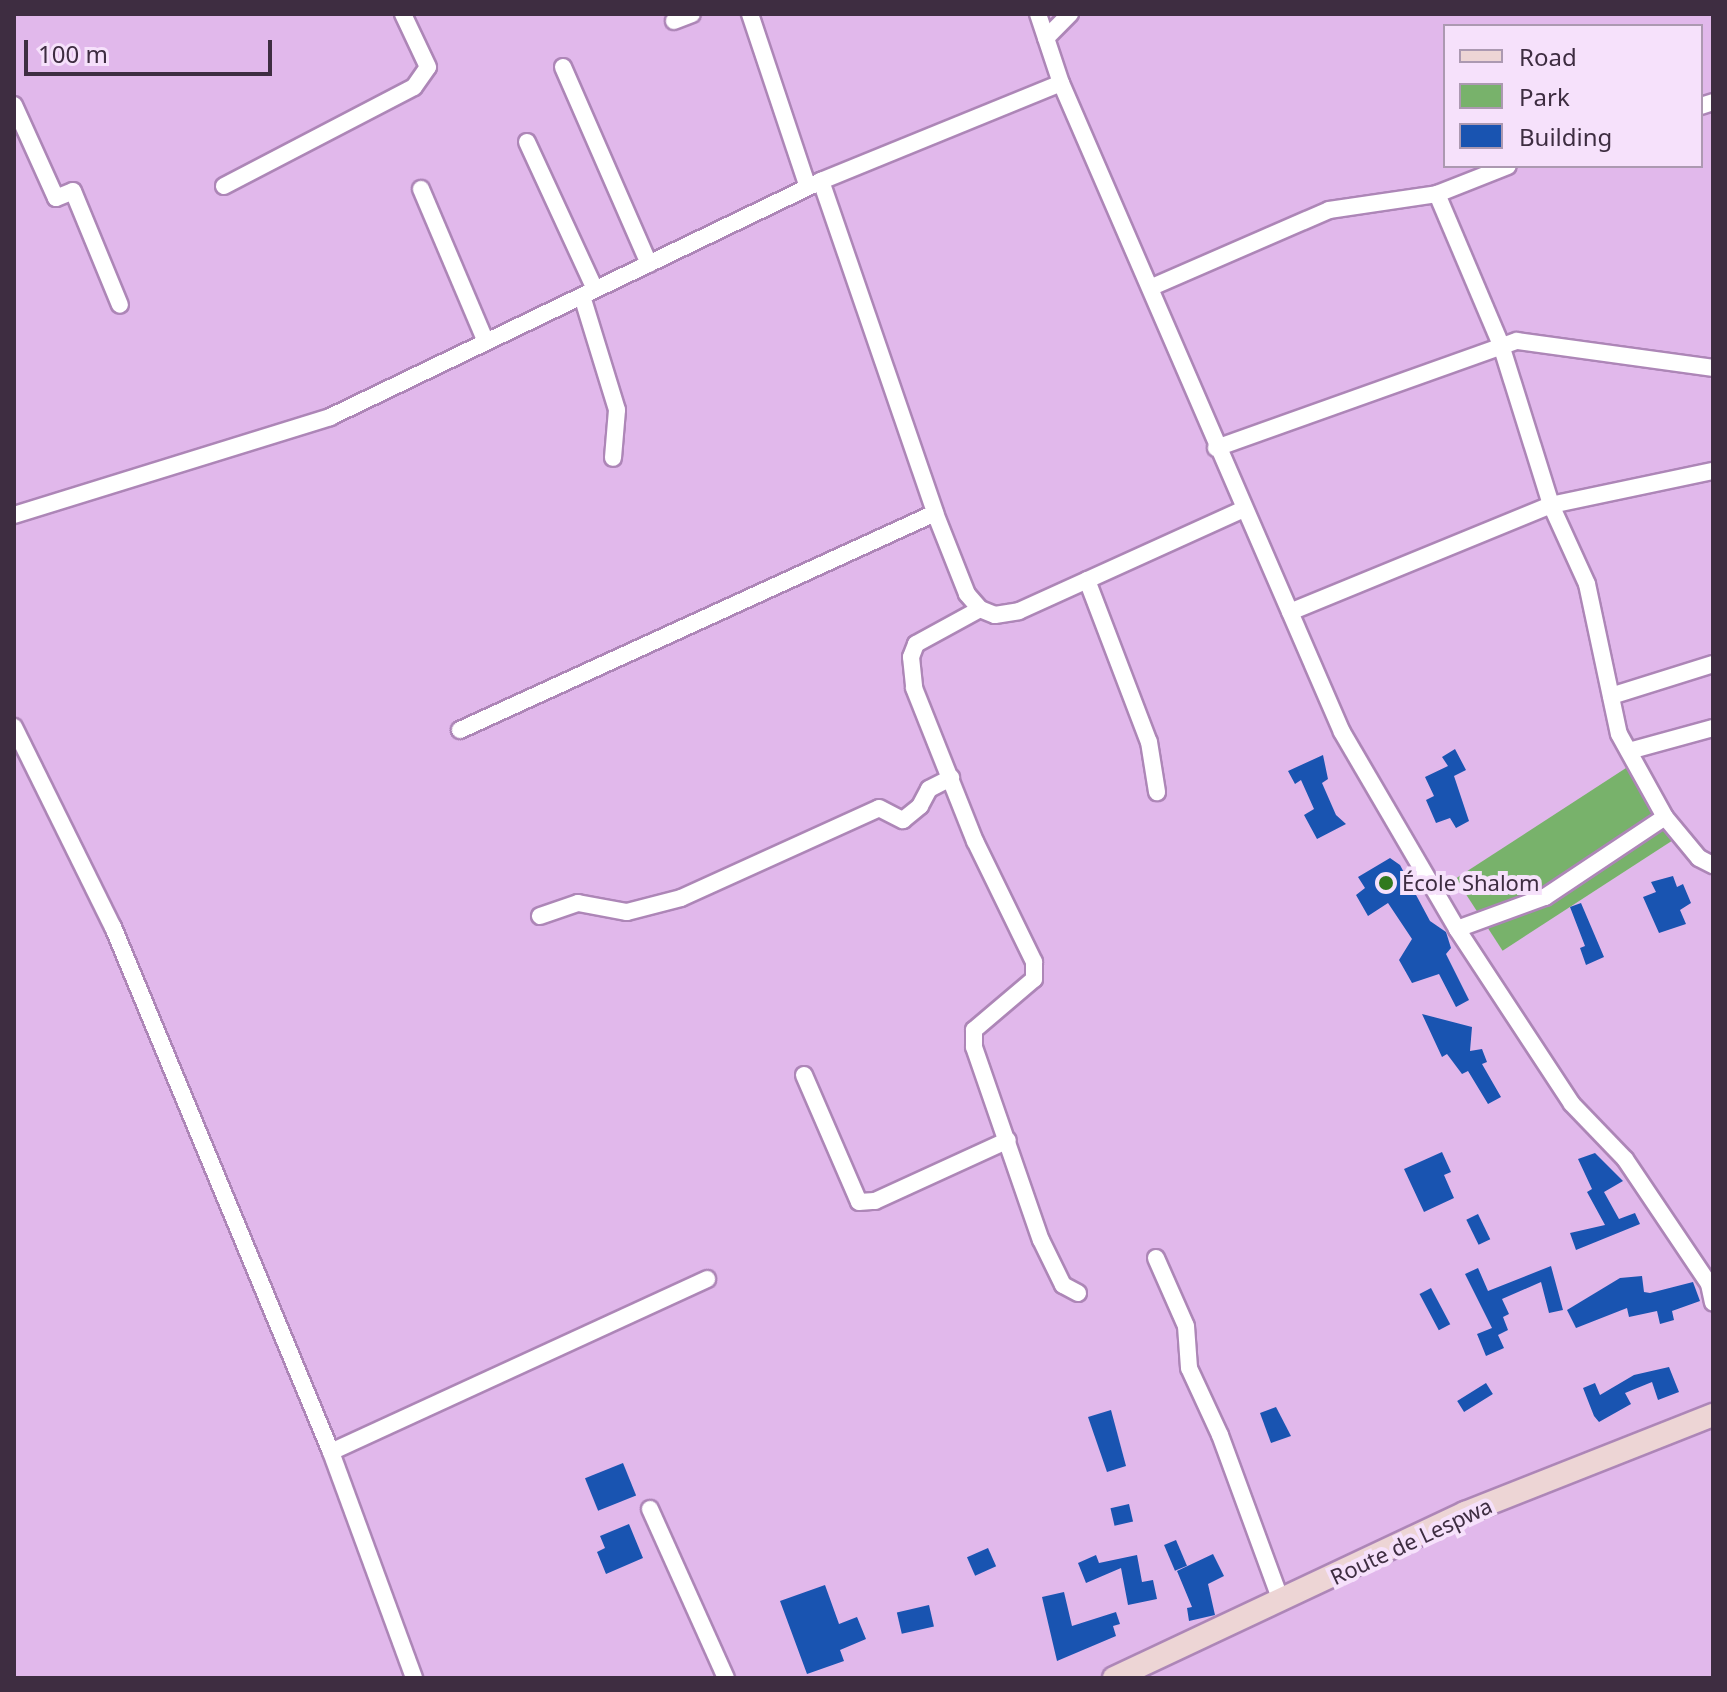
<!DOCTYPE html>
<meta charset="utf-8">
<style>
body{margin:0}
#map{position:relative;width:1727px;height:1692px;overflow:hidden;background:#e1b8eb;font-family:"Noto Sans",sans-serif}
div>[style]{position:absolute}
.green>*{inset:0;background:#78b26b;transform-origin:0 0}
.building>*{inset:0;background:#1954b1;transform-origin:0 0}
.roads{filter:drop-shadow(2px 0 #ad86b7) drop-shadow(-2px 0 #ad86b7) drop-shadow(0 2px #ad86b7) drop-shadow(0 -2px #ad86b7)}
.street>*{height:16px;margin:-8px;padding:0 8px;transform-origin:8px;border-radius:8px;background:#fff}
.secondary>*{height:22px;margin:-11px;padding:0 11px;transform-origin:11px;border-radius:11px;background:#edd5d5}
.dots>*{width:22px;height:22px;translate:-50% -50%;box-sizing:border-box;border:4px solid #f6e1fb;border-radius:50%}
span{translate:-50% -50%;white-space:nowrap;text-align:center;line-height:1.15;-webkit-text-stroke:8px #f6e1fb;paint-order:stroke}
.poi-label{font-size:22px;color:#3e2d41}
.left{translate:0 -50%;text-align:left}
.street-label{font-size:22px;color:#3e2d41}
.frame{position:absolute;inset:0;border:16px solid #3e2d41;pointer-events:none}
.legend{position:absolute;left:1443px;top:24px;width:260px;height:144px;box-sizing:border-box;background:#f6e1fb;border:2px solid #ac99b1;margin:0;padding:10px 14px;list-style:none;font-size:24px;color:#3e2d41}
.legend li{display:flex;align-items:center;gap:16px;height:40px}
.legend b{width:40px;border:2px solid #ac99b1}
.scale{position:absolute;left:24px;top:40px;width:248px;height:36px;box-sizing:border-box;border:4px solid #3e2d41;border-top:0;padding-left:10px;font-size:24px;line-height:28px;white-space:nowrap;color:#3e2d41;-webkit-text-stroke:6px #f6e1fb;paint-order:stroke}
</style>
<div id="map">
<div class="green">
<div style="left:1626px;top:768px;width:86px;height:203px;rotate:57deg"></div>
</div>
<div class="building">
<div style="clip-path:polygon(1455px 749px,1466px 770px,1454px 776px,1469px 821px,1456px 828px,1450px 818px,1436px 823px,1426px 800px,1434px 796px,1425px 777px,1448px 766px,1442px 757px)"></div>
<div style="clip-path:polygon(1323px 755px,1328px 779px,1322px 783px,1336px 815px,1346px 824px,1317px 839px,1304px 815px,1314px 809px,1301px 780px,1295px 784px,1288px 771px)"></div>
<div style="clip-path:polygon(1390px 858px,1400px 865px,1430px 921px,1446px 932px,1451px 948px,1446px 954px,1469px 1000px,1456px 1007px,1439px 974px,1412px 983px,1399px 960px,1412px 939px,1388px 903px,1368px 916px,1356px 895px,1365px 888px,1358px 877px)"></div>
<div style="clip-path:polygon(1673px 876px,1677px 887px,1683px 884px,1691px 903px,1680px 910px,1686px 924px,1659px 933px,1643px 897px,1656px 892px,1651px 882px)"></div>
<div style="clip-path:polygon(1581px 903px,1604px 957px,1586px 965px,1580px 948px,1585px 946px,1570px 907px)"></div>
<div style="clip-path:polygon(1422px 1014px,1472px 1027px,1470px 1051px,1482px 1049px,1487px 1062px,1482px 1064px,1501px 1097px,1488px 1104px,1468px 1071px,1462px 1074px,1447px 1054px,1442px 1057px)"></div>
<div style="clip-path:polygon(1442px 1152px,1451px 1172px,1444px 1175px,1454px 1198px,1424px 1212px,1404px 1169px)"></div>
<div style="clip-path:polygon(1595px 1153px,1623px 1181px,1604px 1192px,1619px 1219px,1635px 1213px,1640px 1224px,1576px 1250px,1570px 1233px,1605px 1225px,1587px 1192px,1592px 1189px,1578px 1159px)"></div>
<div style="left:1478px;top:1214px;width:28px;height:13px;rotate:64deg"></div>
<div style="clip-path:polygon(1551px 1266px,1563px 1310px,1549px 1313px,1541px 1282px,1502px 1299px,1509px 1314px,1503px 1317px,1508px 1330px,1498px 1335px,1504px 1348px,1486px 1356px,1477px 1334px,1492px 1328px,1465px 1274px,1478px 1268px,1488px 1291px)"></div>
<div style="clip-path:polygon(1642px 1276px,1644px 1292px,1650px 1293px,1693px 1282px,1700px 1301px,1672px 1311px,1674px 1320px,1660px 1324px,1657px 1311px,1629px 1317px,1627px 1308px,1576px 1328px,1567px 1310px,1620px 1278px)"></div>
<div style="left:1431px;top:1288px;width:41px;height:13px;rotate:62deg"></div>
<div style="clip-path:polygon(1669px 1367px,1679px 1392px,1658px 1400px,1652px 1382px,1625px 1393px,1631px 1404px,1599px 1422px,1594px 1416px,1583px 1388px,1595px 1383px,1600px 1395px,1634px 1375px)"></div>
<div style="left:1486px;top:1383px;width:13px;height:34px;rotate:58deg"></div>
<div style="clip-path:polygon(1276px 1407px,1291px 1436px,1271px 1443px,1260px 1413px)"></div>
<div style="clip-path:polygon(1111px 1410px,1126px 1466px,1107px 1472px,1088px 1417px)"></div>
<div style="left:623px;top:1463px;width:35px;height:41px;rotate:68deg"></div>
<div style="left:1129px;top:1504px;width:18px;height:19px;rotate:77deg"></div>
<div style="clip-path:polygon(629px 1524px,643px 1558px,606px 1574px,597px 1552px,605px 1548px,600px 1536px)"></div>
<div style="left:1176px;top:1540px;width:28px;height:13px;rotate:67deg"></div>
<div style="left:988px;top:1548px;width:20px;height:23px;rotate:66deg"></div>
<div style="clip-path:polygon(1213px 1554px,1224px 1576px,1208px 1584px,1215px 1615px,1189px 1621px,1187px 1608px,1192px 1607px,1177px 1571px)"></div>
<div style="clip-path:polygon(1096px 1555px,1099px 1563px,1137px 1555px,1142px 1582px,1153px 1580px,1157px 1599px,1128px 1605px,1121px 1568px,1086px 1583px,1078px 1563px)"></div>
<div style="clip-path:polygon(825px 1585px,839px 1624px,857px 1617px,866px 1639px,840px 1650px,844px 1661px,807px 1674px,780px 1601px)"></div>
<div style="clip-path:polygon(1064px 1592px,1072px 1626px,1116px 1612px,1120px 1624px,1113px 1626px,1116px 1636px,1057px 1661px,1042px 1597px)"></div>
<div style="left:929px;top:1605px;width:22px;height:33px;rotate:77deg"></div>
</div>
<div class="roads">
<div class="street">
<div style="left:750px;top:14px;width:182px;rotate:71.5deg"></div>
<div style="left:1038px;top:14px;width:73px;rotate:71.6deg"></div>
<div style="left:1061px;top:83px;width:707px;rotate:66.59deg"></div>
<div style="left:1342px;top:732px;width:228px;rotate:59.7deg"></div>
<div style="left:1457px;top:929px;width:209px;rotate:56.7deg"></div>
<div style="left:1572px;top:1104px;width:76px;rotate:46.1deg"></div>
<div style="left:1625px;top:1159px;width:151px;rotate:56.1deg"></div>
<div style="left:1709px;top:1284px;width:19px;rotate:78deg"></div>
<div style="left:674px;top:21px;width:19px;rotate:-21deg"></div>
<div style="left:1046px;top:38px;width:34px;rotate:-45deg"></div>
<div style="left:563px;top:67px;width:215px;rotate:66.4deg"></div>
<div style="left:14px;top:105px;width:102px;rotate:65.7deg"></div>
<div style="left:56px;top:198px;width:18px;rotate:-22deg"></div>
<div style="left:73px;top:191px;width:123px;rotate:67.6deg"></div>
<div style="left:1701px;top:106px;width:13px;rotate:-18deg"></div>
<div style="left:527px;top:142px;width:162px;rotate:65.2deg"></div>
<div style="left:821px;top:181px;width:351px;rotate:71deg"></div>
<div style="left:935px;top:513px;width:87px;rotate:68.4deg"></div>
<div style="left:967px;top:594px;width:20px;rotate:49deg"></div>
<div style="left:980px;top:609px;width:16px;rotate:22deg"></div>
<div style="left:995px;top:615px;width:24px;rotate:-9deg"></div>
<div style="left:1019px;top:611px;width:247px;rotate:-24.4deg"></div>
<div style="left:224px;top:186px;width:214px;rotate:-27.5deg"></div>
<div style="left:414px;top:87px;width:24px;rotate:-55deg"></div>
<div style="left:428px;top:67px;width:59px;rotate:-115.3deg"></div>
<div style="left:421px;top:189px;width:166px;rotate:67deg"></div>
<div style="left:1437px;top:194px;width:164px;rotate:67deg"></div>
<div style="left:1501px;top:345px;width:168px;rotate:72.6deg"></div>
<div style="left:1551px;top:505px;width:166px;rotate:-11.9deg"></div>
<div style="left:1152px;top:287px;width:193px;rotate:-23.5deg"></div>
<div style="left:1329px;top:210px;width:109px;rotate:-8.4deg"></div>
<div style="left:1437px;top:194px;width:76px;rotate:-21.5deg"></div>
<div style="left:582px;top:296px;width:119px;rotate:72.9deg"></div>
<div style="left:617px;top:410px;width:48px;rotate:94.8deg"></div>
<div style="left:1216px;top:448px;width:319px;rotate:-19.6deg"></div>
<div style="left:1517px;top:341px;width:198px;rotate:7.8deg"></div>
<div style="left:14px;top:515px;width:331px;rotate:-17.2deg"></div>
<div style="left:330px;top:417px;width:545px;rotate:-25.67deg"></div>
<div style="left:821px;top:181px;width:259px;rotate:-22.2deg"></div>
<div style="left:1087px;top:580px;width:173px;rotate:69.1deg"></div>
<div style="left:1149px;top:742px;width:51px;rotate:80.9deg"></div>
<div style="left:980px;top:609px;width:73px;rotate:151.3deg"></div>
<div style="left:916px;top:644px;width:14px;rotate:111deg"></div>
<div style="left:911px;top:657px;width:31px;rotate:84deg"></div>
<div style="left:914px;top:688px;width:165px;rotate:68.3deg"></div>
<div style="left:975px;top:841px;width:135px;rotate:64deg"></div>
<div style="left:1034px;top:962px;width:17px;rotate:90deg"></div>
<div style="left:1034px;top:979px;width:79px;rotate:139.6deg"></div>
<div style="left:974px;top:1030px;width:17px;rotate:90deg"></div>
<div style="left:974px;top:1047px;width:204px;rotate:70.9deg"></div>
<div style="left:1041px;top:1240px;width:50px;rotate:63.9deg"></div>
<div style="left:1063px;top:1285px;width:17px;rotate:28deg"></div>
<div style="left:1290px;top:612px;width:282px;rotate:-22.3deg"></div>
<div style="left:1551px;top:505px;width:87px;rotate:65.5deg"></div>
<div style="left:1587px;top:584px;width:153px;rotate:78deg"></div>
<div style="left:1619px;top:734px;width:95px;rotate:61deg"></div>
<div style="left:1611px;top:696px;width:107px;rotate:-17.4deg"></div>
<div style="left:14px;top:727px;width:223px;rotate:63.7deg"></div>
<div style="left:113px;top:927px;width:568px;rotate:67.45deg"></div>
<div style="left:331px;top:1452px;width:241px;rotate:69.8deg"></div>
<div style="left:460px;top:730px;width:522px;rotate:-24.55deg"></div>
<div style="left:1629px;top:751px;width:87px;rotate:-15.3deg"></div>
<div style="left:540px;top:916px;width:40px;rotate:-18.9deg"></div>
<div style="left:578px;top:903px;width:50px;rotate:10.4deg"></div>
<div style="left:627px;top:912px;width:56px;rotate:-14.5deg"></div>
<div style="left:681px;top:898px;width:217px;rotate:-24.4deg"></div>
<div style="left:879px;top:808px;width:27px;rotate:27deg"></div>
<div style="left:903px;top:820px;width:22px;rotate:-39deg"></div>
<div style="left:920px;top:806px;width:19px;rotate:-62deg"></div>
<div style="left:929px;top:789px;width:25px;rotate:-27deg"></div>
<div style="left:1457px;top:929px;width:94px;rotate:-20deg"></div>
<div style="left:1545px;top:897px;width:144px;rotate:-33.7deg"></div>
<div style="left:1665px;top:817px;width:53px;rotate:50.3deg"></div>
<div style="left:1699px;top:858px;width:16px;rotate:27deg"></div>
<div style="left:804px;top:1075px;width:138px;rotate:66.6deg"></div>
<div style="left:859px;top:1202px;width:16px;rotate:-4deg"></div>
<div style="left:875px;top:1201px;width:146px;rotate:-24.6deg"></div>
<div style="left:1156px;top:1258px;width:74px;rotate:66.2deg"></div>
<div style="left:1186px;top:1326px;width:42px;rotate:85.9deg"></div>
<div style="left:1189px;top:1368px;width:74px;rotate:65.2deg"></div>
<div style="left:1220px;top:1435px;width:177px;rotate:69.8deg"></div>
<div style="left:331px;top:1452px;width:414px;rotate:-24.7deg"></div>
<div style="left:650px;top:1509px;width:185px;rotate:65.8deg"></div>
</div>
<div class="secondary">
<div style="left:1114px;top:1678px;width:388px;rotate:-25.2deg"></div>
<div style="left:1465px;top:1513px;width:267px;rotate:-21.6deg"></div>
</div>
</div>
<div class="dots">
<div style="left:1386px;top:883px;background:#31791d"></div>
</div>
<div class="poi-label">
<span class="left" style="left:1402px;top:883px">École Shalom</span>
</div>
<div class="street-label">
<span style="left:1411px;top:1541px;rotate:-25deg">Route de Lespwa</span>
</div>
<div class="frame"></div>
<ul class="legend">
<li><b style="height:10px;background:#edd5d5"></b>Road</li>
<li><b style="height:22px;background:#78b26b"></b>Park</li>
<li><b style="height:22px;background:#1954b1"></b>Building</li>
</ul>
<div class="scale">100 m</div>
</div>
